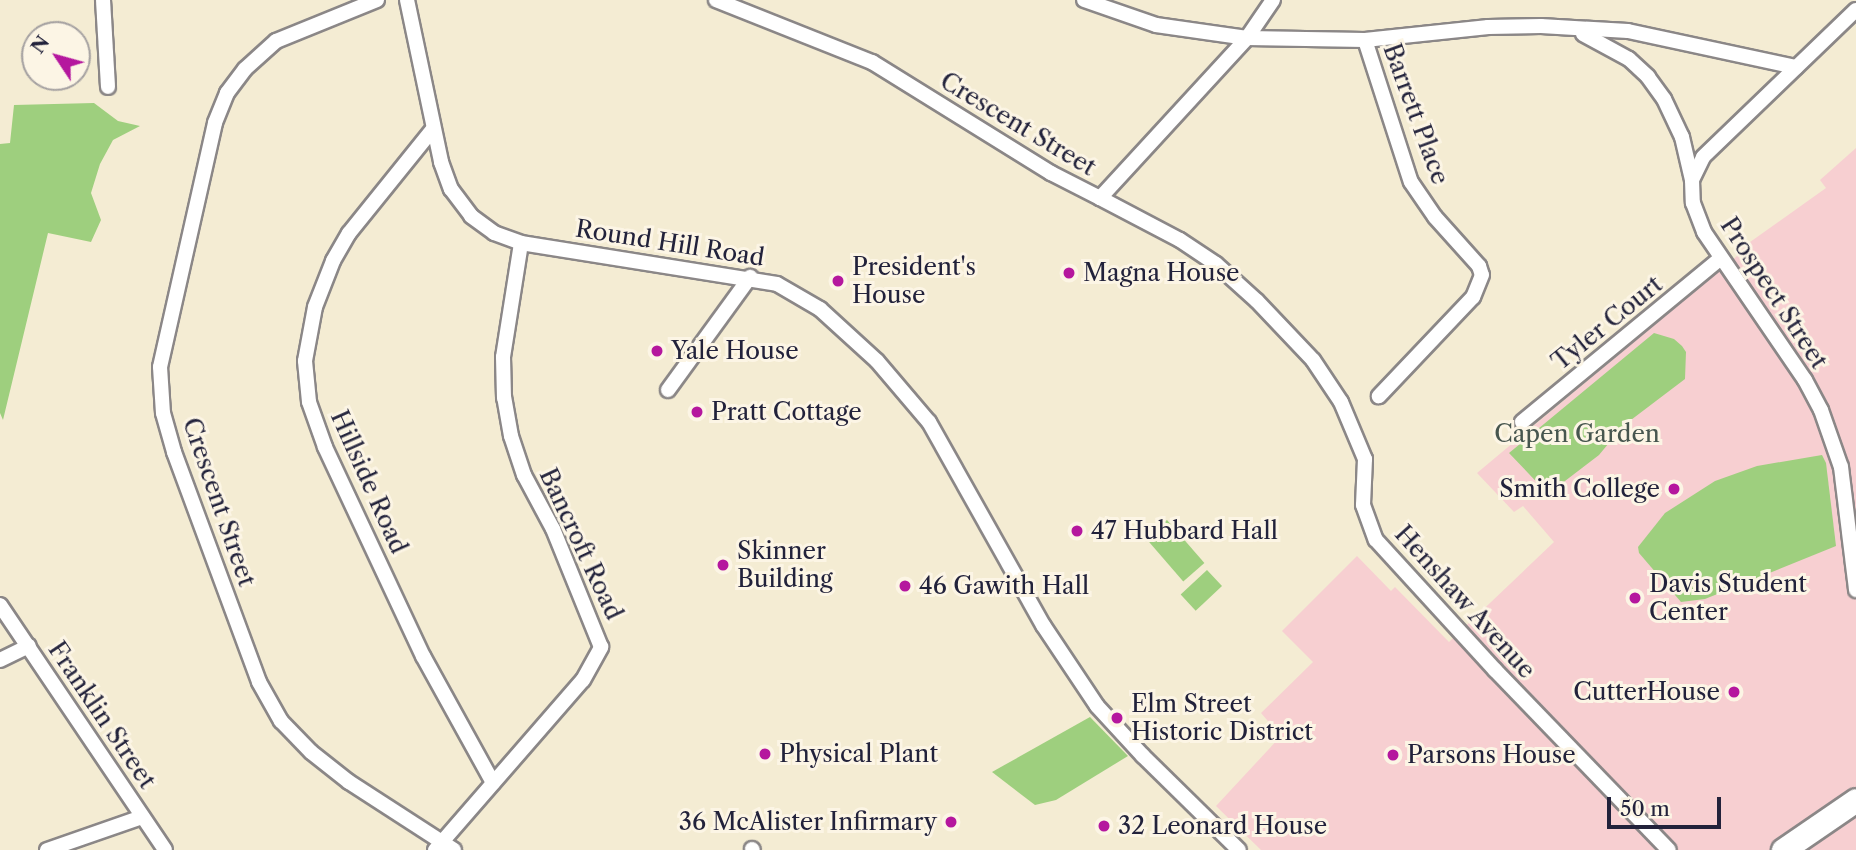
<!DOCTYPE html>
<style>
body{margin:0}
#map{position:relative;width:1856px;height:850px;overflow:hidden;background:#f4ecd3;font-family:"Libre Caslon Text",serif}
div>[style]{position:absolute}
.built>*{inset:0;background:#f7cfd1}
.green>*{inset:0;background:#9ecf7e;transform-origin:0 0}
.roads{filter:drop-shadow(2px 0 #8b8787) drop-shadow(-2px 0 #8b8787) drop-shadow(0 2px #8b8787) drop-shadow(0 -2px #8b8787)}
.minor>*{height:14px;margin:-7px;padding:0 7px;transform-origin:7px;border-radius:7px;background:#fff}
.trunk>*{height:23px;margin:-11.5px;padding:0 11.5px;transform-origin:11.5px;border-radius:11.5px;background:#fff}
.dots>*{width:19px;height:19px;translate:-50% -50%;box-sizing:border-box;border:4px solid #fcf5e5;border-radius:50%}
span{translate:-50% -50%;white-space:nowrap;text-align:center;line-height:1.15;-webkit-text-stroke:6px #fcf5e5;paint-order:stroke}
.street-label{font-size:24px;color:#22223b}
.poi-label{font-size:24px;color:#22223b}
.left{translate:0 -50%;text-align:left}
.right{translate:-100% -50%;text-align:right}
.park-label{font-size:24px;color:#47564f}
.north{position:absolute;left:21px;top:21px;width:70px;height:70px;box-sizing:border-box;background:#fcf5e5;border:2px solid #a5a1a1;border-radius:50%;rotate:306deg;font-size:19px;font-weight:700;line-height:28px;text-align:center;color:#22223b}
.north::after{content:'';display:block;margin:auto;width:24px;height:32px;background:#b5179e;clip-path:polygon(50% 0,100% 100%,50% 72%,0 100%)}
.scale{position:absolute;left:1607px;top:797px;width:114px;height:32px;box-sizing:border-box;border:4px solid #22223b;border-top:0;padding-left:9px;font-size:21px;line-height:24px;white-space:nowrap;color:#22223b;-webkit-text-stroke:5px #fcf5e5;paint-order:stroke}
</style>
<div id="map">
<div class="built">
<div style="clip-path:polygon(1856px 148px,1856px 850px,1261px 850px,1216px 806px,1281px 736px,1261px 713px,1313px 662px,1282px 631px,1357px 556px,1391px 591px,1395px 587px,1449px 642px,1554px 542px,1523px 506px,1514px 512px,1477px 473px,1737px 256px,1736px 252px,1826px 188px,1820px 180px)"></div>
</div>
<div class="green">
<div style="clip-path:polygon(94px 103px,118px 121px,140px 126px,113px 140px,100px 164px,91px 193px,101px 220px,91px 242px,48px 233px,3px 420px,0 413px,0 144px,10px 143px,14px 105px)"></div>
<div style="clip-path:polygon(1654px 333px,1674px 339px,1682px 346px,1686px 352px,1685px 379px,1623px 426px,1599px 455px,1548px 494px,1509px 453px)"></div>
<div style="clip-path:polygon(1822px 455px,1826px 463px,1836px 546px,1705px 599px,1681px 602px,1639px 553px,1638px 547px,1665px 513px,1715px 481px,1757px 466px)"></div>
<div style="left:1167px;top:520px;width:57px;height:28px;rotate:49deg"></div>
<div style="left:1207px;top:570px;width:22px;height:36px;rotate:47deg"></div>
<div style="clip-path:polygon(1090px 717px,1128px 756px,1056px 800px,1035px 805px,992px 772px)"></div>
</div>
<div class="roads">
<div class="minor">
<div style="left:103px;top:0;width:87px;rotate:86.7deg"></div>
<div style="left:377px;top:0;width:109px;rotate:157.9deg"></div>
<div style="left:276px;top:41px;width:42px;rotate:137.9deg"></div>
<div style="left:245px;top:69px;width:30px;rotate:127deg"></div>
<div style="left:227px;top:93px;width:32px;rotate:112deg"></div>
<div style="left:215px;top:123px;width:250px;rotate:102.7deg"></div>
<div style="left:160px;top:367px;width:46px;rotate:86.3deg"></div>
<div style="left:163px;top:413px;width:41px;rotate:74.2deg"></div>
<div style="left:174px;top:452px;width:245px;rotate:69.7deg"></div>
<div style="left:259px;top:682px;width:45px;rotate:60.6deg"></div>
<div style="left:281px;top:721px;width:43px;rotate:45.9deg"></div>
<div style="left:311px;top:752px;width:48px;rotate:38.3deg"></div>
<div style="left:349px;top:782px;width:125px;rotate:32.9deg"></div>
<div style="left:407px;top:0;width:166px;rotate:78.1deg"></div>
<div style="left:441px;top:162px;width:29px;rotate:70deg"></div>
<div style="left:451px;top:189px;width:34px;rotate:53deg"></div>
<div style="left:471px;top:216px;width:29px;rotate:36deg"></div>
<div style="left:494px;top:233px;width:29px;rotate:20deg"></div>
<div style="left:521px;top:243px;width:259px;rotate:9.1deg"></div>
<div style="left:777px;top:284px;width:50px;rotate:30.2deg"></div>
<div style="left:820px;top:309px;width:77px;rotate:42.4deg"></div>
<div style="left:877px;top:361px;width:80px;rotate:49.6deg"></div>
<div style="left:929px;top:422px;width:233px;rotate:60.7deg"></div>
<div style="left:1043px;top:625px;width:97px;rotate:56.3deg"></div>
<div style="left:1097px;top:706px;width:68px;rotate:47.4deg"></div>
<div style="left:1143px;top:756px;width:134px;rotate:44.4deg"></div>
<div style="left:716px;top:0;width:168px;rotate:21.7deg"></div>
<div style="left:872px;top:62px;width:211px;rotate:31.8deg"></div>
<div style="left:1051px;top:173px;width:55px;rotate:27deg"></div>
<div style="left:1100px;top:198px;width:217px;rotate:-47.4deg"></div>
<div style="left:1247px;top:38px;width:46px;rotate:-55.6deg"></div>
<div style="left:1084px;top:0;width:76px;rotate:19.1deg"></div>
<div style="left:1156px;top:25px;width:92px;rotate:8.1deg"></div>
<div style="left:1247px;top:38px;width:118px;rotate:1deg"></div>
<div style="left:1365px;top:40px;width:124px;rotate:-6deg"></div>
<div style="left:1488px;top:27px;width:53px;rotate:-1.1deg"></div>
<div style="left:1541px;top:26px;width:87px;rotate:3.3deg"></div>
<div style="left:1628px;top:31px;width:172px;rotate:12.1deg"></div>
<div style="left:1583px;top:34px;width:52px;rotate:28.5deg"></div>
<div style="left:1629px;top:59px;width:26px;rotate:43deg"></div>
<div style="left:1648px;top:77px;width:27px;rotate:54deg"></div>
<div style="left:1664px;top:99px;width:42px;rotate:64.7deg"></div>
<div style="left:1682px;top:137px;width:44px;rotate:76.9deg"></div>
<div style="left:1692px;top:180px;width:23px;rotate:88deg"></div>
<div style="left:1693px;top:203px;width:31px;rotate:69deg"></div>
<div style="left:1704px;top:232px;width:179px;rotate:55.7deg"></div>
<div style="left:1805px;top:380px;width:34px;rotate:62deg"></div>
<div style="left:1821px;top:410px;width:60px;rotate:70.7deg"></div>
<div style="left:1841px;top:467px;width:124px;rotate:83deg"></div>
<div style="left:1365px;top:40px;width:149px;rotate:72.1deg"></div>
<div style="left:1411px;top:182px;width:42px;rotate:55.6deg"></div>
<div style="left:1435px;top:217px;width:66px;rotate:48.1deg"></div>
<div style="left:1479px;top:266px;width:9px;rotate:72deg"></div>
<div style="left:1482px;top:275px;width:24px;rotate:112deg"></div>
<div style="left:1473px;top:297px;width:137px;rotate:133.5deg"></div>
<div style="left:433px;top:129px;width:134px;rotate:128.9deg"></div>
<div style="left:349px;top:233px;width:32px;rotate:120deg"></div>
<div style="left:333px;top:261px;width:49px;rotate:111.4deg"></div>
<div style="left:315px;top:307px;width:55px;rotate:100.5deg"></div>
<div style="left:305px;top:361px;width:41px;rotate:84.4deg"></div>
<div style="left:309px;top:402px;width:48px;rotate:70.4deg"></div>
<div style="left:325px;top:447px;width:231px;rotate:64.9deg"></div>
<div style="left:423px;top:656px;width:145px;rotate:61.1deg"></div>
<div style="left:1692px;top:180px;width:25px;rotate:-64deg"></div>
<div style="left:1703px;top:157px;width:212px;rotate:-43.9deg"></div>
<div style="left:1100px;top:198px;width:90px;rotate:27.7deg"></div>
<div style="left:1180px;top:240px;width:43px;rotate:33.7deg"></div>
<div style="left:1216px;top:264px;width:55px;rotate:42.1deg"></div>
<div style="left:1257px;top:301px;width:81px;rotate:46.5deg"></div>
<div style="left:1313px;top:360px;width:50px;rotate:56.3deg"></div>
<div style="left:1341px;top:402px;width:62px;rotate:67.2deg"></div>
<div style="left:1365px;top:459px;width:46px;rotate:92.5deg"></div>
<div style="left:1363px;top:505px;width:37px;rotate:70deg"></div>
<div style="left:1376px;top:540px;width:176px;rotate:47.5deg"></div>
<div style="left:1495px;top:670px;width:250px;rotate:46deg"></div>
<div style="left:668px;top:390px;width:140px;rotate:-54deg"></div>
<div style="left:1522px;top:422px;width:256px;rotate:-39.5deg"></div>
<div style="left:0;top:605px;width:295px;rotate:56deg"></div>
<div style="left:0;top:660px;width:32px;rotate:-26deg"></div>
<div style="left:752px;top:849px;width:1px;rotate:45deg"></div>
<div style="left:47px;top:850px;width:101px;rotate:-19.2deg"></div>
<div style="left:435px;top:850px;width:225px;rotate:-49deg"></div>
<div style="left:583px;top:680px;width:38px;rotate:-61deg"></div>
<div style="left:601px;top:647px;width:127px;rotate:-112.1deg"></div>
<div style="left:553px;top:529px;width:61px;rotate:-118.2deg"></div>
<div style="left:524px;top:475px;width:41px;rotate:-108.4deg"></div>
<div style="left:511px;top:436px;width:39px;rotate:-100deg"></div>
<div style="left:504px;top:398px;width:41px;rotate:-91.4deg"></div>
<div style="left:503px;top:357px;width:115px;rotate:-81deg"></div>
</div>
<div class="trunk">
<div style="left:1783px;top:850px;width:88px;rotate:-34.4deg"></div>
</div>
</div>
<div class="dots">
<div style="left:1069px;top:273px;background:#b5179e"></div>
<div style="left:838px;top:281px;background:#b5179e"></div>
<div style="left:657px;top:351px;background:#b5179e"></div>
<div style="left:697px;top:412px;background:#b5179e"></div>
<div style="left:1674px;top:489px;background:#b5179e"></div>
<div style="left:1077px;top:531px;background:#b5179e"></div>
<div style="left:723px;top:565px;background:#b5179e"></div>
<div style="left:905px;top:586px;background:#b5179e"></div>
<div style="left:1635px;top:598px;background:#b5179e"></div>
<div style="left:1734px;top:692px;background:#b5179e"></div>
<div style="left:1117px;top:718px;background:#b5179e"></div>
<div style="left:765px;top:754px;background:#b5179e"></div>
<div style="left:1393px;top:755px;background:#b5179e"></div>
<div style="left:951px;top:822px;background:#b5179e"></div>
<div style="left:1104px;top:826px;background:#b5179e"></div>
</div>
<div class="street-label">
<span style="left:1416px;top:114px;rotate:70deg">Barrett Place</span>
<span style="left:1018px;top:124px;rotate:31deg">Crescent Street</span>
<span style="left:670px;top:243px;rotate:9deg">Round Hill Road</span>
<span style="left:1774px;top:293px;rotate:57deg">Prospect Street</span>
<span style="left:1607px;top:323px;rotate:-39deg">Tyler Court</span>
<span style="left:369px;top:482px;rotate:66deg">Hillside Road</span>
<span style="left:219px;top:502px;rotate:71deg">Crescent Street</span>
<span style="left:581px;top:544px;rotate:65deg">Bancroft Road</span>
<span style="left:1465px;top:602px;rotate:48deg">Henshaw Avenue</span>
<span style="left:102px;top:715px;rotate:56deg">Franklin Street</span>
</div>
<div class="poi-label">
<span class="left" style="left:852px;top:281px">President's<br>House</span>
<span class="left" style="left:1083px;top:273px">Magna House</span>
<span class="left" style="left:671px;top:351px">Yale House</span>
<span class="left" style="left:711px;top:412px">Pratt Cottage</span>
<span class="right" style="left:1660px;top:489px">Smith College</span>
<span class="left" style="left:1091px;top:531px">47 Hubbard Hall</span>
<span class="left" style="left:737px;top:565px">Skinner<br>Building</span>
<span class="left" style="left:1649px;top:598px">Davis Student<br>Center</span>
<span class="left" style="left:919px;top:586px">46 Gawith Hall</span>
<span class="right" style="left:1720px;top:692px">CutterHouse</span>
<span class="left" style="left:1131px;top:718px">Elm Street<br>Historic District</span>
<span class="left" style="left:779px;top:754px">Physical Plant</span>
<span class="left" style="left:1407px;top:755px">Parsons House</span>
<span class="right" style="left:937px;top:822px">36 McAlister Infirmary</span>
<span class="left" style="left:1118px;top:826px">32 Leonard House</span>
</div>
<div class="park-label">
<span style="left:1577px;top:434px">Capen Garden</span>
</div>
<div class="north">N</div>
<div class="scale">50 m</div>
</div>
